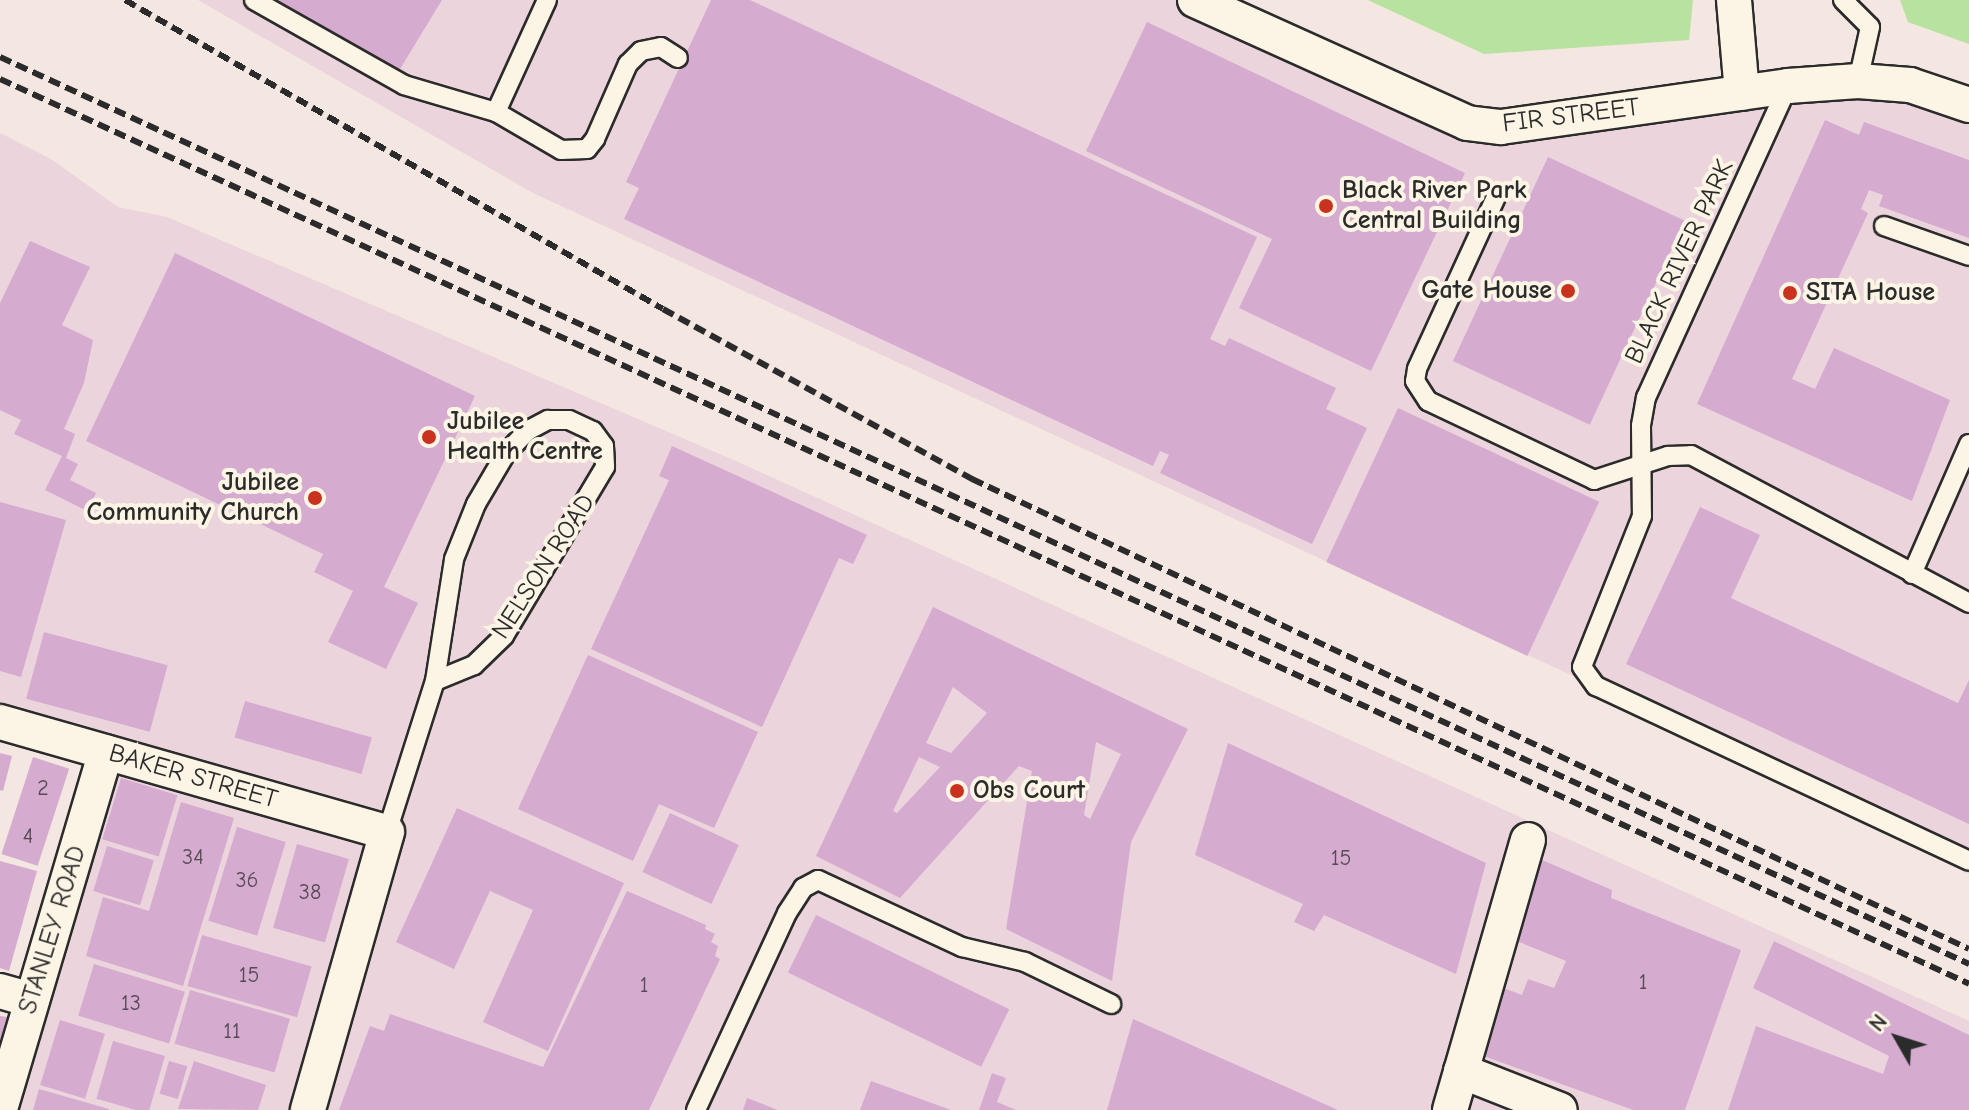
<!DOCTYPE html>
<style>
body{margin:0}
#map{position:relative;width:1969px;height:1110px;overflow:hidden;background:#f4e6e1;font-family:"Comic Neue",sans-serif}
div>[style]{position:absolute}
.built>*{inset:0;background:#ebd4dc}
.green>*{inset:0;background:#b8e29f}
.building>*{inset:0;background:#d6abd0;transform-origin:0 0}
.roads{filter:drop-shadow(2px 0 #2b2b2b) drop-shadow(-2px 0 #2b2b2b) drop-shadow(0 2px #2b2b2b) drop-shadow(0 -2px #2b2b2b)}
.service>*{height:18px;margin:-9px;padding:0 9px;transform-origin:9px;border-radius:9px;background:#fcf5e5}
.minor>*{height:34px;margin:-17px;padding:0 17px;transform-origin:17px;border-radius:17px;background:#fcf5e5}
.rail>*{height:6px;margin-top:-3px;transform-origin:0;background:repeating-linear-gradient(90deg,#2b2b2b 0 12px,transparent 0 18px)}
.dots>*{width:22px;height:22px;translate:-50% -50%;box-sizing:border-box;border:4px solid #fcf5e5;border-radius:50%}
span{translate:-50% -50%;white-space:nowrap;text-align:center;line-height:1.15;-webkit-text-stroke:8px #fcf5e5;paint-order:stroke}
.number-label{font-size:22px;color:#564b54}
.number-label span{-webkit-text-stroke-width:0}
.street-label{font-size:26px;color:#2b2b2b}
.poi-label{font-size:26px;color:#2b2b2b;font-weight:700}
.left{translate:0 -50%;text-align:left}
.right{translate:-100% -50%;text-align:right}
.north{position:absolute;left:1857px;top:998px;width:80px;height:80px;-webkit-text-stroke:6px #fcf5e5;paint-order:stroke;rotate:309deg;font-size:22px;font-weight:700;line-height:32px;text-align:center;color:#2b2b2b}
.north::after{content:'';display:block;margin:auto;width:28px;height:36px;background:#2b2b2b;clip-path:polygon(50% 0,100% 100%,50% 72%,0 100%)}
</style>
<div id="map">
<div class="built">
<div style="clip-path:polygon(198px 0,1195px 0,1467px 123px,1788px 86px,1969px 105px,1969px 860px,533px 193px)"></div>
<div style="clip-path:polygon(0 133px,51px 159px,118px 207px,167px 217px,736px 461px,1969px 1021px,1969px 1110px,0 1110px,106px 752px,0 722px)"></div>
</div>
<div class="green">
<div style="clip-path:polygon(1368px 0,1693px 0,1689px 40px,1484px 54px)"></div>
<div style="clip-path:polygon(1900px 0,1969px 0,1969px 44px,1908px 22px)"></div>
</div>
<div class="building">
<div style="clip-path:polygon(270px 0,442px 0,397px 74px)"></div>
<div style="clip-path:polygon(711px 0,750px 0,1257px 237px,1210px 339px,1225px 346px,1229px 338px,1336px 388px,1326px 409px,1367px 428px,1312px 544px,1160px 473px,1169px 455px,1160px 451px,1153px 466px,624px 219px,639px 188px,626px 182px)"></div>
<div style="clip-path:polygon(1147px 22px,1465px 173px,1371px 371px,1239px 308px,1272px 239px,1086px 151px)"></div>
<div style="clip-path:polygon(1825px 120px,1859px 135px,1864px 122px,1969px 160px,1969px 238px,1879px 206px,1883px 195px,1869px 190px,1861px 209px,1868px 213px,1792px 379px,1815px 389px,1834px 348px,1950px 400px,1912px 501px,1697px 404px)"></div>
<div style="left:1548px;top:157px;width:151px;height:225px;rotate:25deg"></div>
<div style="clip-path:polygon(30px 241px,90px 267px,62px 325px,93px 340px,84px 383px,64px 429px,75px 434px,66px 458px,78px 464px,70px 480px,96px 493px,87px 511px,45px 490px,62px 456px,14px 434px,21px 420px,0 410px,0 303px)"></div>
<div style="clip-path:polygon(175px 253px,475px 396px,384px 587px,418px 603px,386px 669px,328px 642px,353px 591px,314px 572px,323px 554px,86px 441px)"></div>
<div style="left:1398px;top:408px;width:222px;height:170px;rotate:25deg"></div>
<div style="clip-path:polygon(672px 446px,867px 535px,853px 564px,839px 558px,762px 727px,591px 649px,669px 480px,659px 476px)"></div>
<div style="clip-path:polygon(0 502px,66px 520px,21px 677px,0 671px)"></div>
<div style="clip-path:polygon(1700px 507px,1760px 535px,1731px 598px,1958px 703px,1969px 680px,1969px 824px,1626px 664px)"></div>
<div style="clip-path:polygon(evenodd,933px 607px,1188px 729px,1131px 842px,1112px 981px,1006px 929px,1032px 771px,1019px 766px,900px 898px,816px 856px,933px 607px,953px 687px,987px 713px,951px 753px,926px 743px,953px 687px,933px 607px,1096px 742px,1121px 754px,1090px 819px,1084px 815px,1096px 742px,933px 607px,919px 757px,940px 767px,897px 813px,893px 811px,919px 757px)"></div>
<div style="left:44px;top:632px;width:128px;height:69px;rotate:15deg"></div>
<div style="clip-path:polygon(588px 655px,758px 732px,714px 828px,659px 804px,633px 861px,518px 809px)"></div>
<div style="left:245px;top:701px;width:132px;height:38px;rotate:16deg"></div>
<div style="clip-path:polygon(1228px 743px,1486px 863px,1456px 974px,1324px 915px,1314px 931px,1294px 922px,1303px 904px,1195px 855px)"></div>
<div style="clip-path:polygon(0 753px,12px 756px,3px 791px,0 790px)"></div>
<div style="left:33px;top:757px;width:38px;height:102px;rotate:18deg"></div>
<div style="left:121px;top:778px;width:59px;height:64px;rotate:17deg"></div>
<div style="clip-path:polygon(181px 802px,234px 818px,183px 986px,86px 956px,103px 897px,149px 911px)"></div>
<div style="clip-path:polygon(457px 808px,624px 883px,548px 1051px,483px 1022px,533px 910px,490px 891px,454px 969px,396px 942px)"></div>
<div style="left:670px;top:813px;width:76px;height:65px;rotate:25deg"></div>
<div style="left:237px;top:827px;width:51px;height:98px;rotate:17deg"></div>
<div style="left:297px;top:844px;width:54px;height:87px;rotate:16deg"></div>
<div style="left:107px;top:846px;width:49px;height:47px;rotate:17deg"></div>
<div style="clip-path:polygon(1542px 860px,1612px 890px,1611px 898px,1741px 950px,1685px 1110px,1633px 1110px,1481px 1055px,1501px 987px,1522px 995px,1528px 979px,1554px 988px,1566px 961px,1514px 940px)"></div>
<div style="clip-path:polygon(0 861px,37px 871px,9px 971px,0 968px)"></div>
<div style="clip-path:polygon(627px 891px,706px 925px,705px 929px,715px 934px,711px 942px,718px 946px,715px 956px,720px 959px,649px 1110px,339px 1110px,370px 1026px,384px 1031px,390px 1014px,543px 1067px)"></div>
<div style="left:816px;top:915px;width:215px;height:64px;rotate:26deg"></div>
<div style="left:202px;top:935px;width:114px;height:53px;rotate:16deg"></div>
<div style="clip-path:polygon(1774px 941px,1969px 1035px,1969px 1110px,1728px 1110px,1756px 1026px,1883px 1074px,1889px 1056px,1753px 988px)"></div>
<div style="left:94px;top:964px;width:95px;height:54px;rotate:17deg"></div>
<div style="left:190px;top:990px;width:104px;height:56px;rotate:16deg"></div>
<div style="clip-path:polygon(0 1016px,7px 1017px,1px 1039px,0 1039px)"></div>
<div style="clip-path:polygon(1133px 1019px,1338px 1110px,1107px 1110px)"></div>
<div style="left:60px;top:1020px;width:47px;height:68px;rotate:17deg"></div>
<div style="left:113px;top:1041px;width:54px;height:60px;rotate:16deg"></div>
<div style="left:169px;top:1061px;width:19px;height:34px;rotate:16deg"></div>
<div style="clip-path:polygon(194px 1061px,266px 1085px,258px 1110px,178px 1109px)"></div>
<div style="clip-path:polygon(992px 1073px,1006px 1078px,997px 1102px,1016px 1110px,979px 1110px)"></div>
<div style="clip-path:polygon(871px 1081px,951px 1110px,860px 1110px)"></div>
<div style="clip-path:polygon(39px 1089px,109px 1109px,109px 1110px,33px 1110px)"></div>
<div style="clip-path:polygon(747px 1098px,778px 1110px,743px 1110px)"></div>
</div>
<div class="roads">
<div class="service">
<div style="left:254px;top:0;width:172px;rotate:29.5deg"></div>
<div style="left:404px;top:85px;width:96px;rotate:16.4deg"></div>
<div style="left:547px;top:0;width:123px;rotate:114.5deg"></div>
<div style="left:496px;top:112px;width:75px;rotate:30.3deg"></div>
<div style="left:561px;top:150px;width:26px;rotate:-2deg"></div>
<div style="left:587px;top:149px;width:13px;rotate:-51deg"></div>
<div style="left:595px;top:139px;width:82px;rotate:-66.3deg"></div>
<div style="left:628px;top:64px;width:18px;rotate:-45deg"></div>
<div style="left:641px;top:51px;width:20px;rotate:-11deg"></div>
<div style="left:661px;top:47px;width:20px;rotate:33deg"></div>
<div style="left:1843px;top:0;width:38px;rotate:45deg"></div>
<div style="left:1870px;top:27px;width:55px;rotate:102.5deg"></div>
<div style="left:1788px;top:86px;width:342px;rotate:114.5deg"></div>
<div style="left:1646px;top:397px;width:29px;rotate:100deg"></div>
<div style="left:1641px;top:426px;width:90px;rotate:89.4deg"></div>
<div style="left:1642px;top:516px;width:162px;rotate:111.7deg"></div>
<div style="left:1582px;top:667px;width:24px;rotate:54deg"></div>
<div style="left:1596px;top:686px;width:412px;rotate:25.1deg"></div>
<div style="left:1496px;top:197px;width:189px;rotate:114.7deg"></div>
<div style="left:1417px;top:369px;width:12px;rotate:99deg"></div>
<div style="left:1415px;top:381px;width:24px;rotate:57deg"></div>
<div style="left:1428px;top:401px;width:184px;rotate:25.4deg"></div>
<div style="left:1594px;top:480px;width:78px;rotate:-18deg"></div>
<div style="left:1668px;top:456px;width:23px;rotate:-2deg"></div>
<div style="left:1691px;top:455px;width:315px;rotate:28deg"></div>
<div style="left:1884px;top:226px;width:90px;rotate:19.4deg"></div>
<div style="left:1912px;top:574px;width:142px;rotate:-66.3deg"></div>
<div style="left:387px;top:832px;width:158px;rotate:-72.4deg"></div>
<div style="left:435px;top:681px;width:123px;rotate:-81.1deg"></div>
<div style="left:454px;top:559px;width:59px;rotate:-68.2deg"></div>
<div style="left:476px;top:504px;width:59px;rotate:-59.5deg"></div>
<div style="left:506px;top:453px;width:30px;rotate:-46deg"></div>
<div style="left:527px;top:431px;width:24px;rotate:-28deg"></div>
<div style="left:548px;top:420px;width:21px"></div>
<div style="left:569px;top:420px;width:26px;rotate:25deg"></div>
<div style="left:593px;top:431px;width:19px;rotate:54deg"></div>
<div style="left:604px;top:446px;width:21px;rotate:87deg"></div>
<div style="left:605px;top:467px;width:197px;rotate:120.9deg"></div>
<div style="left:504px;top:636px;width:42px;rotate:136deg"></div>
<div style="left:474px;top:665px;width:42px;rotate:157.7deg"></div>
<div style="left:696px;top:1110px;width:217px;rotate:-65.2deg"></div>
<div style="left:787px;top:913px;width:30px;rotate:-57deg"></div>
<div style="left:803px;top:888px;width:17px;rotate:-28deg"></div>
<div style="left:818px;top:880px;width:159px;rotate:25deg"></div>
<div style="left:962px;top:947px;width:65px;rotate:13.4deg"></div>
<div style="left:1025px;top:962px;width:96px;rotate:26deg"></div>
</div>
<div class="minor">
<div style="left:1195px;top:0;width:299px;rotate:24.3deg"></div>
<div style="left:1467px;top:123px;width:34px;rotate:7deg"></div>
<div style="left:1501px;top:127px;width:290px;rotate:-8.1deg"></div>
<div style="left:1788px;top:86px;width:70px;rotate:-4.1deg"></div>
<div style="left:1858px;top:81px;width:52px;rotate:4.4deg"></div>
<div style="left:1910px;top:85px;width:62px;rotate:18.7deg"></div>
<div style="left:1734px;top:0;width:93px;rotate:85.1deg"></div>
<div style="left:0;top:722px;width:402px;rotate:15.9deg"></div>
<div style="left:387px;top:832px;width:289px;rotate:105.9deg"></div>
<div style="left:0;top:991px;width:33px;rotate:16deg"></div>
<div style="left:1461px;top:1071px;width:106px;rotate:21.5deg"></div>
<div style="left:0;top:1109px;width:372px;rotate:-73.5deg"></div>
<div style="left:1450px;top:1110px;width:281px;rotate:-73.9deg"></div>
</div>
</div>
<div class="rail">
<div style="left:125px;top:0;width:620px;rotate:29.87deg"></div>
<div style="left:663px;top:309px;width:353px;rotate:28.8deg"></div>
<div style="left:972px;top:479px;width:1102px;rotate:25.24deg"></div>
<div style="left:0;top:57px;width:2168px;rotate:24.73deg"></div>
<div style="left:0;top:79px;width:2167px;rotate:24.68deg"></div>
</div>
<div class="dots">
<div style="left:1326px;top:206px;background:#c8321e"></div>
<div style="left:1568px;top:291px;background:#c8321e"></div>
<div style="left:1790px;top:293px;background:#c8321e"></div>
<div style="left:429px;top:437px;background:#c8321e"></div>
<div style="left:315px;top:498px;background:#c8321e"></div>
<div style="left:957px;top:791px;background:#c8321e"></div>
</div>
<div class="number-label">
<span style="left:43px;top:789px">2</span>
<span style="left:28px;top:837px">4</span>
<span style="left:193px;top:858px">34</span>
<span style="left:1341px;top:859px">15</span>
<span style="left:247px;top:881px">36</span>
<span style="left:310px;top:893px">38</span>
<span style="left:249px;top:976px">15</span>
<span style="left:1643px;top:983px">1</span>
<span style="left:644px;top:986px">1</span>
<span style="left:131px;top:1004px">13</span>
<span style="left:232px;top:1032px">11</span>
</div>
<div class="street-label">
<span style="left:1571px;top:116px;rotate:-7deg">FIR STREET</span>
<span style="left:1680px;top:262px;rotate:-65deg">BLACK RIVER PARK</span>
<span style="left:544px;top:567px;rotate:-57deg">NELSON ROAD</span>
<span style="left:193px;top:777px;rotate:16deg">BAKER STREET</span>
<span style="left:53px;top:930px;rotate:-73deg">STANLEY ROAD</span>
</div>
<div class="poi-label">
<span class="left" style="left:1342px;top:206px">Black River Park<br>Central Building</span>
<span class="right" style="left:1552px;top:291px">Gate House</span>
<span class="left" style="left:1806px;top:293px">SITA House</span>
<span class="left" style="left:447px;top:437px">Jubilee<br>Health Centre</span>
<span class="right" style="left:299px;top:498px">Jubilee<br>Community Church</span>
<span class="left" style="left:973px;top:791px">Obs Court</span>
</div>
<div class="north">N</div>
</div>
